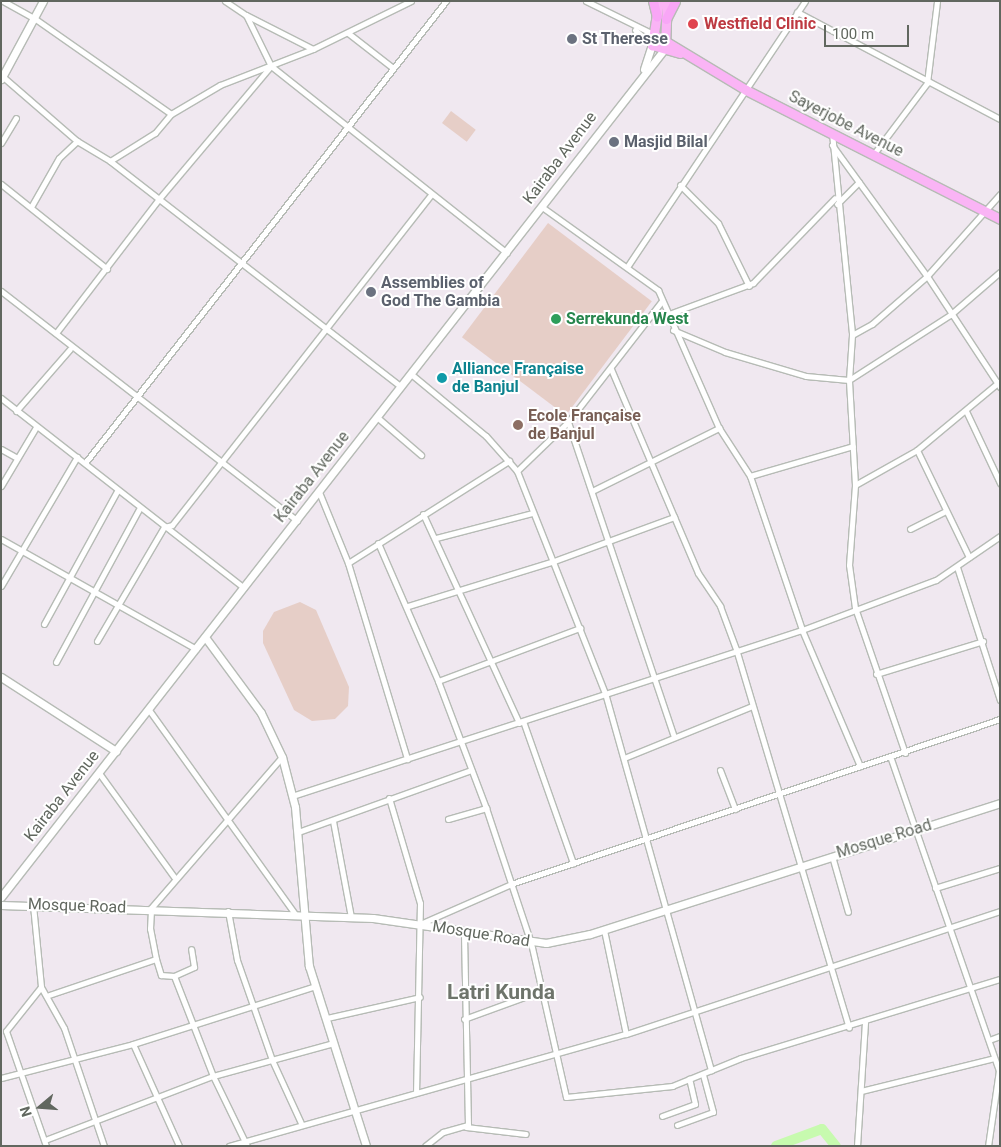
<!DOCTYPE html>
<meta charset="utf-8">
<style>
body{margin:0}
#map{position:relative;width:1001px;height:1147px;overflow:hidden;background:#f0e8f0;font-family:Roboto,sans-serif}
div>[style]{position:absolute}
.green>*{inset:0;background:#e6cec7;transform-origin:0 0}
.river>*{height:10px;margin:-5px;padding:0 5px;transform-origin:5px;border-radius:5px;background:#c7faaf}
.roads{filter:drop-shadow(1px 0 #b6bbb5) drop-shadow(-1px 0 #b6bbb5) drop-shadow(0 1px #b6bbb5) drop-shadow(0 -1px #b6bbb5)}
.minor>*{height:5px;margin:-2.5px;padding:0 2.5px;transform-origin:2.5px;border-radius:2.5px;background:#fff}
.tertiary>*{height:7px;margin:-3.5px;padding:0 3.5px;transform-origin:3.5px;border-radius:3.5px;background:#fff}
.primary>*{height:9px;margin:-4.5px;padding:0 4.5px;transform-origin:4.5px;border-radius:4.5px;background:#fab4f5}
.trunk>*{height:9px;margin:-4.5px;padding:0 4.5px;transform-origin:4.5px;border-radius:4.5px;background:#f8a6f6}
.dots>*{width:14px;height:14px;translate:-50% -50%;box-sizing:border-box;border:2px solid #fff;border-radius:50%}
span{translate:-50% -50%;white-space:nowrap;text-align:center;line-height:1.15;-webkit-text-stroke:4px #fff;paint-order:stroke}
.health-label{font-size:16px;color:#be3a42;font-weight:700}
.left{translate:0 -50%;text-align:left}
.worship-label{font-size:16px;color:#5b616d;font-weight:700}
.street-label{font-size:16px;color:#61675f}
.leisure-label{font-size:16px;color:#27864d;font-weight:700}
.culture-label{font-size:16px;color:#0d838f;font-weight:700}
.education-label{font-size:16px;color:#785e54;font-weight:700}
.district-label{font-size:21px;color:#6e746b;font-weight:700}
.frame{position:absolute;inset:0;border:2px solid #61675f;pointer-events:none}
.north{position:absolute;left:15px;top:1082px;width:50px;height:50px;-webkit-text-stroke:4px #fff;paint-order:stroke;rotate:252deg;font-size:14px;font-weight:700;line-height:20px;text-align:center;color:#61675f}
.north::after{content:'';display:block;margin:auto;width:18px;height:22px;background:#61675f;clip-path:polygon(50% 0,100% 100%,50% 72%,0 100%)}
.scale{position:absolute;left:824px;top:25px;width:85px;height:22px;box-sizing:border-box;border:2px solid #61675f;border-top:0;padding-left:6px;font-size:15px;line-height:18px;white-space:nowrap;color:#61675f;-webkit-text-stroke:4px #fff;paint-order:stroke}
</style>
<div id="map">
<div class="green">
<div style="left:451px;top:111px;width:31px;height:15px;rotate:37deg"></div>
<div style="left:548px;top:223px;width:130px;height:143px;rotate:37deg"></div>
<div style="clip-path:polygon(300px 602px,316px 610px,349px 687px,348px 706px,335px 719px,312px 721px,294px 710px,263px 643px,263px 631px,274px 612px)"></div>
</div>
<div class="river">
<div style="left:776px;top:1146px;width:49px;rotate:-20.3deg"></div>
<div style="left:822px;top:1129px;width:22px;rotate:51deg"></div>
</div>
<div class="roads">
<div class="minor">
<div style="left:3px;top:1px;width:35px;rotate:29deg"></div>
<div style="left:34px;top:18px;width:167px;rotate:35deg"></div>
<div style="left:171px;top:114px;width:57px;rotate:-30.6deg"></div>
<div style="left:220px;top:85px;width:100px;rotate:-21.2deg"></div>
<div style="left:313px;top:49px;width:109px;rotate:-26.1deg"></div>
<div style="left:225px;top:1px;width:25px;rotate:34deg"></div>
<div style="left:246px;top:15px;width:57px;rotate:63.9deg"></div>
<div style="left:271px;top:66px;width:301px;rotate:38.4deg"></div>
<div style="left:586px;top:1px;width:77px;rotate:26.2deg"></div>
<div style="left:797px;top:12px;width:229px;rotate:27.8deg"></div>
<div style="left:246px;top:15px;width:75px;rotate:26.9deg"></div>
<div style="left:635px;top:30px;width:23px;rotate:41deg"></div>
<div style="left:348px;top:33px;width:57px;rotate:37.9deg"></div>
<div style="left:2px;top:76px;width:99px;rotate:40.9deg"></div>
<div style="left:77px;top:141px;width:39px;rotate:31deg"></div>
<div style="left:110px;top:161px;width:368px;rotate:37.8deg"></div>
<div style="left:832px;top:133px;width:203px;rotate:84.3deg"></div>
<div style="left:1px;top:143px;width:29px;rotate:-59deg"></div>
<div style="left:832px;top:145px;width:162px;rotate:54.1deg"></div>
<div style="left:927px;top:276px;width:133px;rotate:56.7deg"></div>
<div style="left:873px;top:155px;width:90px;rotate:-53.1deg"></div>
<div style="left:927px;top:83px;width:83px;rotate:-83deg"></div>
<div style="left:110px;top:161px;width:53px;rotate:-31.9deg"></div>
<div style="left:155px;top:133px;width:25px;rotate:-50deg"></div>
<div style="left:1px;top:184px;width:136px;rotate:38.7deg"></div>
<div style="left:680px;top:185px;width:54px;rotate:45deg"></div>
<div style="left:718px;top:223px;width:70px;rotate:63.8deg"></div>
<div style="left:837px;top:204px;width:31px;rotate:-45deg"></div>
<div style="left:31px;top:207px;width:56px;rotate:-60.3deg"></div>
<div style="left:59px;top:158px;width:25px;rotate:-43deg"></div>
<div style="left:542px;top:207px;width:143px;rotate:35.6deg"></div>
<div style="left:658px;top:290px;width:151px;rotate:66.2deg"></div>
<div style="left:719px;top:428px;width:57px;rotate:57.1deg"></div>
<div style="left:750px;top:476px;width:163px;rotate:71.3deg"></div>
<div style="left:802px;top:630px;width:148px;rotate:66.9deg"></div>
<div style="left:627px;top:267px;width:320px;rotate:-56.2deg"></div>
<div style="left:1px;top:291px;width:375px;rotate:37.8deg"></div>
<div style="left:666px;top:315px;width:93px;rotate:-20.2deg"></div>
<div style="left:753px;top:283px;width:118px;rotate:-46deg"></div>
<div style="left:673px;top:330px;width:56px;rotate:22.9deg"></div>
<div style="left:725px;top:352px;width:84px;rotate:16.5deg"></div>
<div style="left:806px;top:376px;width:43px;rotate:5.3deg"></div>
<div style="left:849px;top:380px;width:120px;rotate:-32.8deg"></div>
<div style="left:950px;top:315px;width:66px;rotate:-40.7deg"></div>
<div style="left:56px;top:333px;width:168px;rotate:-52.5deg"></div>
<div style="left:158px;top:200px;width:174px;rotate:-49.9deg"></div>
<div style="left:611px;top:369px;width:222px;rotate:66.9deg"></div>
<div style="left:698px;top:573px;width:40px;rotate:56deg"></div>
<div style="left:720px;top:606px;width:46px;rotate:69.6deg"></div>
<div style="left:736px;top:649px;width:395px;rotate:73.4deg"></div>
<div style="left:411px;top:374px;width:97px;rotate:39.6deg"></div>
<div style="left:486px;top:436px;width:47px;rotate:48.5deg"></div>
<div style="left:517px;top:471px;width:239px;rotate:68.4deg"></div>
<div style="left:605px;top:693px;width:392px;rotate:74.3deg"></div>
<div style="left:1px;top:398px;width:308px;rotate:38deg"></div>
<div style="left:16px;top:411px;width:82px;rotate:-48.9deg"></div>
<div style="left:966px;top:411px;width:80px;rotate:64.7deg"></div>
<div style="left:378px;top:418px;width:57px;rotate:40.7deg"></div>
<div style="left:568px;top:422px;width:332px;rotate:71.4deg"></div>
<div style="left:1px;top:449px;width:18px;rotate:29deg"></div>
<div style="left:917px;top:450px;width:119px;rotate:64.1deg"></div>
<div style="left:85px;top:463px;width:586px;rotate:-52deg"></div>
<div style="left:517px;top:471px;width:71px;rotate:-43.9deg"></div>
<div style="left:568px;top:422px;width:153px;rotate:-52.2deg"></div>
<div style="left:750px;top:476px;width:107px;rotate:-16.2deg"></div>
<div style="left:855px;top:485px;width:71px;rotate:-29.4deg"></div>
<div style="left:917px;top:450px;width:107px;rotate:-39.7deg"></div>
<div style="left:1px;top:486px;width:69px;rotate:-59.3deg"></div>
<div style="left:594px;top:490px;width:140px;rotate:-26.4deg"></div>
<div style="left:319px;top:492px;width:77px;rotate:67.8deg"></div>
<div style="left:348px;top:563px;width:205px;rotate:73.2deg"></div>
<div style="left:423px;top:514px;width:230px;rotate:65.3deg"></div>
<div style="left:910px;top:529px;width:40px;rotate:-26.6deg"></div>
<div style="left:436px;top:538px;width:99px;rotate:-14.6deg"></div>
<div style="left:1px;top:539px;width:224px;rotate:29.4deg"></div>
<div style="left:378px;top:543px;width:150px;rotate:66.5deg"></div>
<div style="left:438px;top:681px;width:136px;rotate:69.3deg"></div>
<div style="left:486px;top:808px;width:142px;rotate:71.6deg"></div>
<div style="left:531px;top:943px;width:158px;rotate:77.2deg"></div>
<div style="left:566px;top:1097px;width:107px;rotate:-5.9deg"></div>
<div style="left:672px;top:1086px;width:74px;rotate:-22.1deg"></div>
<div style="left:741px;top:1058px;width:271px;rotate:-17deg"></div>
<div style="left:348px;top:563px;width:191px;rotate:-32.4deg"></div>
<div style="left:957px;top:567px;width:140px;rotate:72.1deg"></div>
<div style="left:1px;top:586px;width:150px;rotate:-59.5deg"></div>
<div style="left:408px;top:606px;width:153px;rotate:-17.1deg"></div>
<div style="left:554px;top:561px;width:128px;rotate:-20.1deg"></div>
<div style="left:44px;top:624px;width:152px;rotate:-61.2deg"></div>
<div style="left:97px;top:641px;width:132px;rotate:-59.6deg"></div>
<div style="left:164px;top:527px;width:8px;rotate:-14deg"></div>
<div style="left:172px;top:525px;width:420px;rotate:-51.9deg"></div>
<div style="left:56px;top:662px;width:174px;rotate:-61.5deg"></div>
<div style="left:876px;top:674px;width:112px;rotate:-17.1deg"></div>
<div style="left:438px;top:681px;width:152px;rotate:-20.5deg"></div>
<div style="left:149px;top:710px;width:252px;rotate:54.4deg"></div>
<div style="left:523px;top:721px;width:151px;rotate:70.6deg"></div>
<div style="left:905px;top:753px;width:153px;rotate:-109deg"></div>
<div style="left:855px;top:608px;width:43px;rotate:-97.9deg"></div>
<div style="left:849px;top:565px;width:80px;rotate:-85.7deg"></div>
<div style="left:855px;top:485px;width:105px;rotate:-93.3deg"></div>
<div style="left:849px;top:380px;width:45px;rotate:-86.2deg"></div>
<div style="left:852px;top:335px;width:23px;rotate:-29deg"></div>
<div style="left:872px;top:324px;width:73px;rotate:-41.1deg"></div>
<div style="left:927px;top:276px;width:110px;rotate:-48.3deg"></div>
<div style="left:890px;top:756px;width:332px;rotate:70.9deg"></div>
<div style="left:999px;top:1070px;width:77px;rotate:98.2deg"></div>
<div style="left:624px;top:758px;width:138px;rotate:-22.1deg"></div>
<div style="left:720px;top:770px;width:42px;rotate:69deg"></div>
<div style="left:99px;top:773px;width:128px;rotate:54.2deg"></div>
<div style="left:292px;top:796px;width:536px;rotate:-18.03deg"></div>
<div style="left:802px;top:630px;width:143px;rotate:-20.5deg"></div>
<div style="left:936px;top:580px;width:78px;rotate:-34.5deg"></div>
<div style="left:389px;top:798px;width:109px;rotate:73.6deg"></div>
<div style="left:420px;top:903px;width:188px;rotate:91.2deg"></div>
<div style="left:448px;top:819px;width:40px;rotate:-16deg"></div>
<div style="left:333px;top:821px;width:98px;rotate:79.4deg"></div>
<div style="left:298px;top:832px;width:184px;rotate:-19.7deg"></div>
<div style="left:832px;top:856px;width:58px;rotate:74.1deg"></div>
<div style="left:935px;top:888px;width:68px;rotate:-17.1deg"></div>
<div style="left:33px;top:905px;width:82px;rotate:84.4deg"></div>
<div style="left:41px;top:987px;width:47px;rotate:60.7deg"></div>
<div style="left:64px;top:1028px;width:125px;rotate:71.3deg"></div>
<div style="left:228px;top:911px;width:50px;rotate:79.6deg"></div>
<div style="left:237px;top:960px;width:106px;rotate:70.7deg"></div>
<div style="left:272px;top:1060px;width:69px;rotate:65.3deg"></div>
<div style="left:420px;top:924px;width:99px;rotate:-23.7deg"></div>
<div style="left:511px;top:884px;width:516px;rotate:-18.65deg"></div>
<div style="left:604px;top:930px;width:106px;rotate:78.1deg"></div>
<div style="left:156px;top:959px;width:17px;rotate:73deg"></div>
<div style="left:161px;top:975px;width:13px;rotate:4deg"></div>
<div style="left:174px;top:976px;width:107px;rotate:68.7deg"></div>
<div style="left:213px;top:1076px;width:78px;rotate:64.1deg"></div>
<div style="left:174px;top:976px;width:22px;rotate:-24deg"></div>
<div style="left:194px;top:967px;width:18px;rotate:-99deg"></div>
<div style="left:49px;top:995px;width:113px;rotate:-18.6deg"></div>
<div style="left:156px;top:959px;width:31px;rotate:-101deg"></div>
<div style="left:150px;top:929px;width:21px;rotate:-87deg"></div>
<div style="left:151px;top:908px;width:200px;rotate:-49.1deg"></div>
<div style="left:327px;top:1018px;width:95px;rotate:-12.7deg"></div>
<div style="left:464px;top:1019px;width:82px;rotate:-20deg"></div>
<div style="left:6px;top:1031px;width:122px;rotate:70.8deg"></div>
<div style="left:6px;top:1031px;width:56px;rotate:-51.5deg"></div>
<div style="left:989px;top:1040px;width:12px;rotate:-20deg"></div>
<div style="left:133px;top:1044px;width:112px;rotate:65.7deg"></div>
<div style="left:1px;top:1078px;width:136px;rotate:-14.4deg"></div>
<div style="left:133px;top:1044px;width:192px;rotate:-17.6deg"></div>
<div style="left:861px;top:1091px;width:137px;rotate:-13.9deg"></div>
<div style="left:662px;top:1116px;width:35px;rotate:-20deg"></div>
<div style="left:695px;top:1104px;width:26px;rotate:-103deg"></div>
<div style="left:677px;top:1125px;width:38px;rotate:-20deg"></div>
<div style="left:713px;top:1112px;width:39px;rotate:-105deg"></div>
<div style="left:466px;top:1127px;width:60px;rotate:6.7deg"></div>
<div style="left:45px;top:1140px;width:180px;rotate:-20.9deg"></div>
<div style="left:213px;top:1076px;width:125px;rotate:-15.3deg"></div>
<div style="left:229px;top:1146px;width:412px;rotate:-15.8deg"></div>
<div style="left:626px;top:1034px;width:394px;rotate:-18.2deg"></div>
<div style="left:425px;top:1146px;width:23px;rotate:-38deg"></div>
<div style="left:443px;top:1132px;width:26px;rotate:-16deg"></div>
<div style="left:468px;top:1125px;width:194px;rotate:-91.2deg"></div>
<div style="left:857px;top:1146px;width:124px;rotate:-86.3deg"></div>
</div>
<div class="tertiary">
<div style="left:644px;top:69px;width:25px;rotate:-72deg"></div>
<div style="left:1px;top:79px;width:89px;rotate:-61.7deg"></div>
<div style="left:205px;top:637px;width:94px;rotate:53.6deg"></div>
<div style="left:261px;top:713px;width:49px;rotate:64.5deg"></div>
<div style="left:282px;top:757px;width:52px;rotate:75.4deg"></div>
<div style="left:295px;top:807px;width:160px;rotate:85deg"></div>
<div style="left:309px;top:966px;width:189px;rotate:72.4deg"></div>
<div style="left:1px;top:677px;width:137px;rotate:32.8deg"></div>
<div style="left:1px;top:897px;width:1074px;rotate:-51.96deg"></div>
<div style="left:1px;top:905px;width:372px;rotate:2deg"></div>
<div style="left:373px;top:918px;width:175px;rotate:8.2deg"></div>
<div style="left:546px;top:943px;width:45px;rotate:-11.6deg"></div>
<div style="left:590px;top:934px;width:430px;rotate:-17.7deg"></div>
</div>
<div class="primary">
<div style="left:659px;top:1px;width:45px;rotate:99deg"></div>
<div style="left:652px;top:45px;width:29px;rotate:16deg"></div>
<div style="left:655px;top:35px;width:106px;rotate:31.1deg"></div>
<div style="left:746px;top:90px;width:285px;rotate:26.9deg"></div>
<div style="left:665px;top:46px;width:45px;rotate:-87.5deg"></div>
</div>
<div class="trunk">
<div style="left:653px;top:1px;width:16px;rotate:76deg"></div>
<div style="left:666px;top:19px;width:20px;rotate:-63deg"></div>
</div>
</div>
<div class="dots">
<div style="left:693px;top:24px;background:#e0444e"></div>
<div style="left:572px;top:39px;background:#6b7280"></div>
<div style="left:614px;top:142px;background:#6b7280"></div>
<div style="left:371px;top:292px;background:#6b7280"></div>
<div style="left:556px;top:319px;background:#2e9e5b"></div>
<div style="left:442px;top:378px;background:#0f9aa8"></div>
<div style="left:518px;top:425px;background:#8d6e63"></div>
</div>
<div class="health-label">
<span class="left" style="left:704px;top:24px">Westfield Clinic</span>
</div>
<div class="worship-label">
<span class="left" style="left:582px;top:39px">St Theresse</span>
<span class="left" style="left:624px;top:142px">Masjid Bilal</span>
<span class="left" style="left:381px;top:292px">Assemblies of<br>God The Gambia</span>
</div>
<div class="street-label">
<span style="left:846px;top:124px;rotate:27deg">Sayerjobe Avenue</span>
<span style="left:560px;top:158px;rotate:-53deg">Kairaba Avenue</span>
<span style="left:312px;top:477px;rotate:-52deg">Kairaba Avenue</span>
<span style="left:62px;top:796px;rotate:-52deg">Kairaba Avenue</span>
<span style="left:884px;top:839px;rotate:-17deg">Mosque Road</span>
<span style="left:77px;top:906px;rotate:2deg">Mosque Road</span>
<span style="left:481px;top:934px;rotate:9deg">Mosque Road</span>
</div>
<div class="leisure-label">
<span class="left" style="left:566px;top:319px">Serrekunda West</span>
</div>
<div class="culture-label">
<span class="left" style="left:452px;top:378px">Alliance Française<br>de Banjul</span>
</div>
<div class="education-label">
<span class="left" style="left:528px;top:425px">Ecole Française<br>de Banjul</span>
</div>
<div class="district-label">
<span style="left:501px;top:992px">Latri Kunda</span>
</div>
<div class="frame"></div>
<div class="north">N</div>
<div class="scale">100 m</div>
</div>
